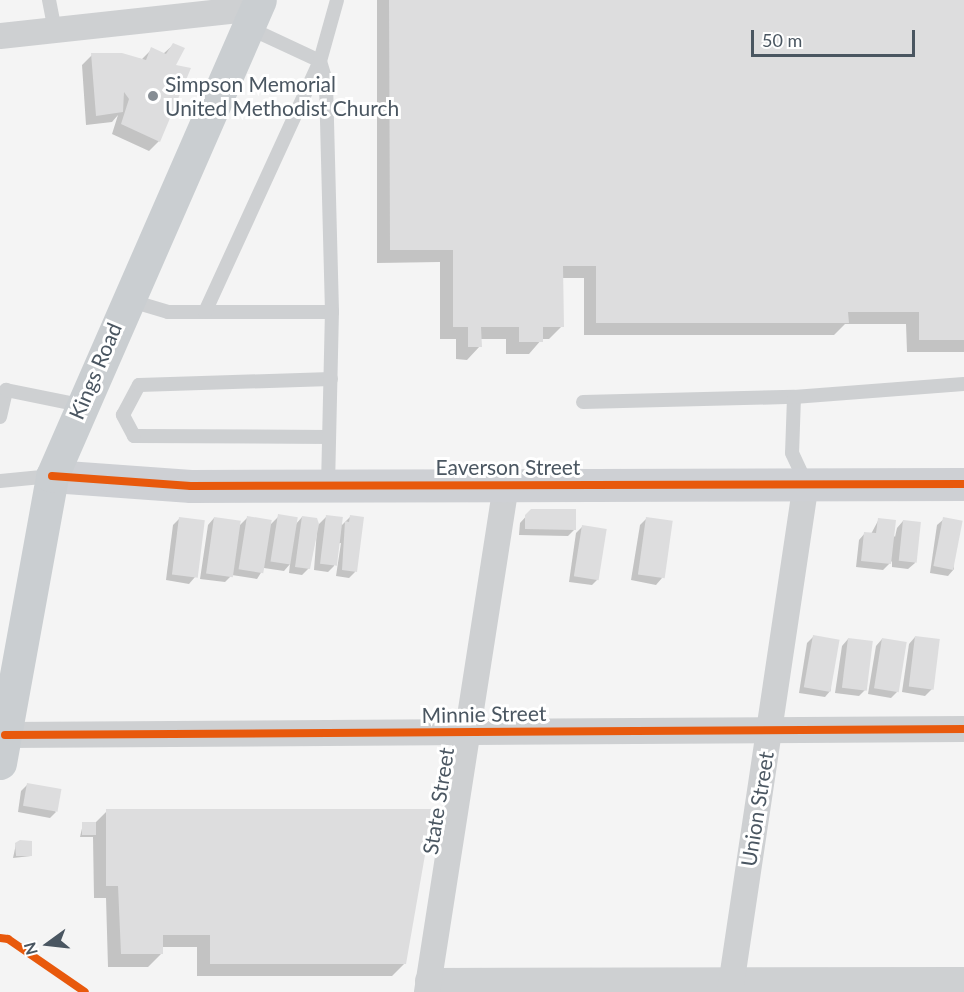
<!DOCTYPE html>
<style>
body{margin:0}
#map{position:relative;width:964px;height:992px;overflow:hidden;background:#f4f4f4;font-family:Lato,sans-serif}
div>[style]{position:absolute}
.shadow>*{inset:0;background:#0003}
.building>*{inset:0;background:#ddddde;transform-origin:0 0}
.lane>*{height:14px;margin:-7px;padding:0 7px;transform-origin:7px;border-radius:7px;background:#ced0d2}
.street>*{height:26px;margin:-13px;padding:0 13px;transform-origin:13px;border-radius:13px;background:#ced0d2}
.secondary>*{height:33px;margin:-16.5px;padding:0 16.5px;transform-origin:16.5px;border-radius:16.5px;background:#ced0d4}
.primary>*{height:33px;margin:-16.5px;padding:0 16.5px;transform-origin:16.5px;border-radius:16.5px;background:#caced1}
.cycleway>*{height:8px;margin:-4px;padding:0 4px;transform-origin:4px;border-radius:4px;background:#e8590c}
.dots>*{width:16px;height:16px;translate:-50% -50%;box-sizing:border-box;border:3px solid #fff;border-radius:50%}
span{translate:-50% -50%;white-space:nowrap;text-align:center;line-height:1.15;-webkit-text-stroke:6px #fff;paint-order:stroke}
.poi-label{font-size:21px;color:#4a5661}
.left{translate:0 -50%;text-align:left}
.street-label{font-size:21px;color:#4a5661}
.north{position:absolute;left:18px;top:914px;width:60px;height:60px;-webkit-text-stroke:4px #fff;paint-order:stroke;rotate:255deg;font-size:16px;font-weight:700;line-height:24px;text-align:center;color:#4a5661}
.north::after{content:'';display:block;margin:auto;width:21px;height:27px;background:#4a5661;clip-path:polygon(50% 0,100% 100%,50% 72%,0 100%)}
.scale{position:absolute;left:751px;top:30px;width:164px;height:27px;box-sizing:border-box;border:3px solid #4a5661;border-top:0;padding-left:8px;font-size:18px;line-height:21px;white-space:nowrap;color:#4a5661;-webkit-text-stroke:4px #fff;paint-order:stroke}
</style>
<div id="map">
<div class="shadow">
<div style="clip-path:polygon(377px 0,964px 0,964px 352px,907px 352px,906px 324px,845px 324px,834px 335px,584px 335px,584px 278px,562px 278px,562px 326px,549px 339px,542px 339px,529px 354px,506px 354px,506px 339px,480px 339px,480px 346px,467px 360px,456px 359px,456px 339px,440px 339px,440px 262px,377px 263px)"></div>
<div style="clip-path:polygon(173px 45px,174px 66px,159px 141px,149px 151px,112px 134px,118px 115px,112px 122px,86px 125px,82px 65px,92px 55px,142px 59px,152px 49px,163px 54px)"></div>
<div style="clip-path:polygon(531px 511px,574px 530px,568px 536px,519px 535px,520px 523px)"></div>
<div style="clip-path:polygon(279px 516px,296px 524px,302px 517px,318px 525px,327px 516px,341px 519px,342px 525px,350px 517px,355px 572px,349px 578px,336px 576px,341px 543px,335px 544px,334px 566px,328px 572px,314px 570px,317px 530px,309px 568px,302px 575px,289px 573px,290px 564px,284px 571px,264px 568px,257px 579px,232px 575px,225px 582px,200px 579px,208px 525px,214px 518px,239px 526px,247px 518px,270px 525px)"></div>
<div style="clip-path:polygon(180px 518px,195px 577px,189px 584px,166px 580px,173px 525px)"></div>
<div style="clip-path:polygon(647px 518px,662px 578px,656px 585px,631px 580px,640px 525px)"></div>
<div style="clip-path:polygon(879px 519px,895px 537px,897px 528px,903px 521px,915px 563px,908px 569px,892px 567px,892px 561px,883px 570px,856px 567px,859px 540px,865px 533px,871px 534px)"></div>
<div style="clip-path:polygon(944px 519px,954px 569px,948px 576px,930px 573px,937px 525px)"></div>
<div style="clip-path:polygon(583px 526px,598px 579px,592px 585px,569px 582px,576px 533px)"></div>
<div style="clip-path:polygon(813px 637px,831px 690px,825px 697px,799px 693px,807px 643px)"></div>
<div style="clip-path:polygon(915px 637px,932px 689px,925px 696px,902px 692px,909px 644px)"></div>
<div style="clip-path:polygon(848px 639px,865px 690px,859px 696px,835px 693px,842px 646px)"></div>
<div style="clip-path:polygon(882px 639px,897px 692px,891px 698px,868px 694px,876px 646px)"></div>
<div style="clip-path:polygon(28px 784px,56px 812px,50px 818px,18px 812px,21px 791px)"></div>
<div style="clip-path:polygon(107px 811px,405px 963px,392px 976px,197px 976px,197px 947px,161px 947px,161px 954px,148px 967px,108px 967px,106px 898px,94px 898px,93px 837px,80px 837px,83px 824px,94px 824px)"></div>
<div style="clip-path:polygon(16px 844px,31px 856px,13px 858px)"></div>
</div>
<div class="building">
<div style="clip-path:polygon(389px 0,964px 0,964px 340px,919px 340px,919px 312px,848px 312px,849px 323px,596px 323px,596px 266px,563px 266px,564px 327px,543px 327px,543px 342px,519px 342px,519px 327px,481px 327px,482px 347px,468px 347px,468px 327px,453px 327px,453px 250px,390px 250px)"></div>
<div style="clip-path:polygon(173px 43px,185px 48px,176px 65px,191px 68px,160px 142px,121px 124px,129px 99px,124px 92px,123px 112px,96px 116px,91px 53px,122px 53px,146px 60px,151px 47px,166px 54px)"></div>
<div style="clip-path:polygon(531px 509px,576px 509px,576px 530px,525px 529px,525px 515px)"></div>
<div style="left:278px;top:514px;width:20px;height:48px;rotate:9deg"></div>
<div style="left:326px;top:515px;width:17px;height:49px;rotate:7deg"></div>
<div style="clip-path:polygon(350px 515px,364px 517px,357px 572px,342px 570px,345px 521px,349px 522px)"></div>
<div style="left:247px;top:516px;width:25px;height:54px;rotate:9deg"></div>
<div style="clip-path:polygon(302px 516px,317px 518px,319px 524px,310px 569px,295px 567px)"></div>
<div style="left:179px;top:517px;width:26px;height:58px;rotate:7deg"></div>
<div style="left:214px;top:517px;width:27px;height:57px;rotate:8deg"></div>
<div style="left:646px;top:517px;width:27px;height:58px;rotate:8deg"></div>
<div style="left:943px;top:517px;width:20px;height:50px;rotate:11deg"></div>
<div style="clip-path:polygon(878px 518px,896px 520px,891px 564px,861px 561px,864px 532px,876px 533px)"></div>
<div style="left:903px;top:520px;width:18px;height:41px;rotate:6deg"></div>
<div style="left:582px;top:525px;width:25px;height:52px;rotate:9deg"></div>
<div style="left:813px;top:635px;width:27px;height:53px;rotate:10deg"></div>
<div style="left:915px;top:636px;width:25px;height:51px;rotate:7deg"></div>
<div style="left:848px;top:638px;width:25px;height:50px;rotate:7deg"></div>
<div style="left:882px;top:638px;width:25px;height:51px;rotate:9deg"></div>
<div style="left:27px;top:783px;width:35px;height:23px;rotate:10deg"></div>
<div style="clip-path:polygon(106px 809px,433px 809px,406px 964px,210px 964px,210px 935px,163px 935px,163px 954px,121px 954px,118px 886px,106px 886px)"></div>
<div style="left:82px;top:822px;width:14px;height:13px"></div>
<div style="clip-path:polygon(20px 840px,32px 841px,32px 856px,16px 856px,15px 843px)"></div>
</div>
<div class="lane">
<div style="left:49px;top:0;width:31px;rotate:79deg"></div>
<div style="left:128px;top:300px;width:42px;rotate:16.7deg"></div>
<div style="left:168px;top:312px;width:164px"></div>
<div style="left:332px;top:312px;width:231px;rotate:-91.5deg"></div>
<div style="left:326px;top:81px;width:21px;rotate:-107deg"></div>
<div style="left:320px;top:61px;width:81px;rotate:-155deg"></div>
<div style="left:205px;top:312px;width:276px;rotate:-65.4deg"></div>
<div style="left:320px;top:61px;width:63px;rotate:-74.4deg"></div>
<div style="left:794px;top:397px;width:56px;rotate:92deg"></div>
<div style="left:792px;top:453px;width:33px;rotate:65deg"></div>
<div style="left:583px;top:402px;width:211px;rotate:-1.4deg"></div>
<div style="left:794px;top:397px;width:170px;rotate:-4.4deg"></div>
<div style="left:0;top:417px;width:28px;rotate:-77deg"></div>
<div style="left:6px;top:390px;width:76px;rotate:11.5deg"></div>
<div style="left:329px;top:437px;width:195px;rotate:-179.7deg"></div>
<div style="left:134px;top:436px;width:24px;rotate:-118deg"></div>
<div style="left:123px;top:415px;width:34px;rotate:-62deg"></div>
<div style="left:139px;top:385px;width:192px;rotate:-1.8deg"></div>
<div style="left:0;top:481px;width:52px;rotate:-5.5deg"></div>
<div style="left:328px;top:486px;width:174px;rotate:-88.7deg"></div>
</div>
<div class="street">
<div style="left:0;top:36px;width:258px;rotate:-6.2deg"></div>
<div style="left:5px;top:735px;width:959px;rotate:-0.36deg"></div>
<div style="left:428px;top:981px;width:536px;rotate:-0.11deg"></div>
<div style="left:427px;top:992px;width:513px;rotate:-81.14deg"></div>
<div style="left:730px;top:992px;width:515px;rotate:-81.51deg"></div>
</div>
<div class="secondary">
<div style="left:52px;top:476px;width:139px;rotate:4.1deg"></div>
<div style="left:191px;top:486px;width:773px;rotate:-0.15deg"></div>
</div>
<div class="primary">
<div style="left:0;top:763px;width:292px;rotate:-79.7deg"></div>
<div style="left:52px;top:476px;width:519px;rotate:-66.4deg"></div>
</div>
<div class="cycleway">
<div style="left:52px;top:476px;width:139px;rotate:4.1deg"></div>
<div style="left:191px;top:486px;width:773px;rotate:-0.15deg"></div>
<div style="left:5px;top:735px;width:959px;rotate:-0.36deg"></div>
<div style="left:0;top:938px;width:8px;rotate:7deg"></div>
<div style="left:8px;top:939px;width:93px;rotate:34.5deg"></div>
</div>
<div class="dots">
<div style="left:153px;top:96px;background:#868d94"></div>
</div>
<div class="poi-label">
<span class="left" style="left:165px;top:96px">Simpson Memorial<br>United Methodist Church</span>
</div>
<div class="street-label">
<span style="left:95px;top:371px;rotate:-67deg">Kings Road</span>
<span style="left:508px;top:467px">Eaverson Street</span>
<span style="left:484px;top:714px;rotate:-1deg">Minnie Street</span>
<span style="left:438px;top:801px;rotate:-81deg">State Street</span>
<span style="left:757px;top:809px;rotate:-81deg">Union Street</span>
</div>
<div class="north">N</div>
<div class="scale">50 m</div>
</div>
